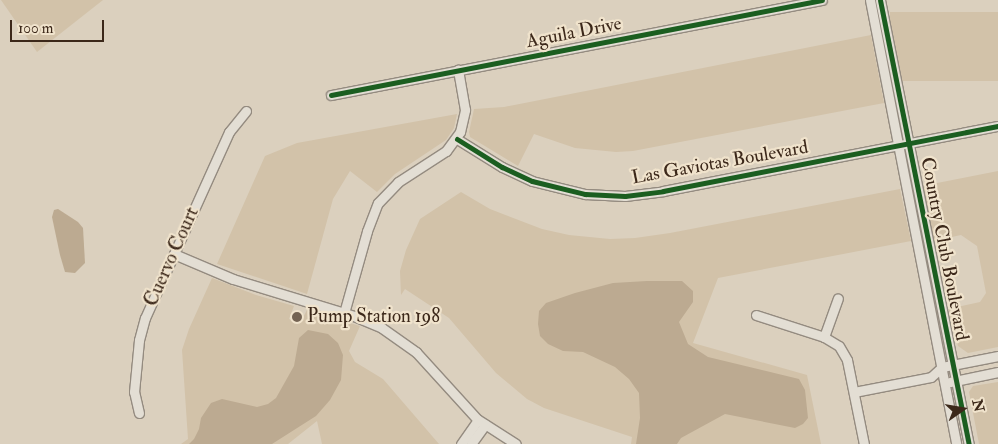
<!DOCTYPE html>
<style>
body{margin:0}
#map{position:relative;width:998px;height:444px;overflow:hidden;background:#dbd0be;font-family:"IM FELL Double Pica",serif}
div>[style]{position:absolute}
.green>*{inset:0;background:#d2c2a9;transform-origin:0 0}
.water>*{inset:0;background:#bcaa91}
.roads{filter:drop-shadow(1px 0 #948b80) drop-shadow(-1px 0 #948b80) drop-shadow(0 1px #948b80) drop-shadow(0 -1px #948b80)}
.minor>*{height:9px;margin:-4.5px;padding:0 4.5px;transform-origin:4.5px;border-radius:4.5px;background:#e3ded4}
.cycleway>*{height:5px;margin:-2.5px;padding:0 2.5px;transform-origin:2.5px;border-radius:2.5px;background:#1b5e20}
.dots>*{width:14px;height:14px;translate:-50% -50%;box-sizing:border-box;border:2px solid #f0e3cc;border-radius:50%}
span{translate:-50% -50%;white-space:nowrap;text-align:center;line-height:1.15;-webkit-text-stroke:4.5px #f0e3cc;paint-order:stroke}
.street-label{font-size:19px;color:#3c281a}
.poi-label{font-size:19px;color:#3c281a}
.left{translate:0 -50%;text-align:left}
.north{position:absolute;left:938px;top:384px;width:50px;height:50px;-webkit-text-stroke:4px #f0e3cc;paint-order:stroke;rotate:77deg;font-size:14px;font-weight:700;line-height:20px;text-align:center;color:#3c281a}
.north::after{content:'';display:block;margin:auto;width:18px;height:22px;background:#3c281a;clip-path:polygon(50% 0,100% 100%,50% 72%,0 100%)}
.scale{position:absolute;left:10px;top:20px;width:94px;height:22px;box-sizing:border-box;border:2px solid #3c281a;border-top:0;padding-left:6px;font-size:15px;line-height:18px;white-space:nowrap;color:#3c281a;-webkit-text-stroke:4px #f0e3cc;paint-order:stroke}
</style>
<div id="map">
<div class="green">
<div style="clip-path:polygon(1px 0,103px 0,37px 52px)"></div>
<div style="left:998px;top:12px;width:69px;height:108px;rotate:90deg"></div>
<div style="clip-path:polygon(871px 35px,884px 103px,633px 151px,616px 152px,575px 148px,534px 134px,518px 166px,470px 137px,469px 132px,474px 109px,504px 107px)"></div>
<div style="clip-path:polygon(457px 114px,454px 128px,446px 140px,395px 174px,377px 192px,350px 171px,333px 199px,307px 294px,217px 264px,265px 156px,297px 143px)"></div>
<div style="clip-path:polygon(998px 171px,998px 347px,968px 353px,958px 346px,948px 309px,980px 302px,986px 293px,977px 246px,961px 235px,933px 241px,922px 186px)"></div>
<div style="clip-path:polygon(900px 189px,911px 241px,718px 278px,693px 343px,807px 375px,821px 444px,631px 444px,632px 437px,544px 408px,527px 399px,496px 373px,449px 318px,405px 289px,401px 295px,400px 271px,406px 250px,420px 219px,461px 192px,490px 209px,542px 229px,569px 235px,610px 239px,635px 238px,670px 233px)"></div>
<div style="clip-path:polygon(212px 278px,256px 295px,294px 306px,289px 319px,300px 323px,307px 310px,360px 326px,349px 351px,355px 362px,383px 379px,439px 444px,322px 444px,317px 421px,288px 444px,181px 444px,188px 439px,182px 350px,189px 329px)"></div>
<div style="clip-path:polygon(998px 382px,998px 444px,979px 444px,969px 392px,973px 386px)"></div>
</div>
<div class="water">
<div style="clip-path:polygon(58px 209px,78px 222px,83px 228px,85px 263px,75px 273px,65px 272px,60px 255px,52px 217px,54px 210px)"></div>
<div style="clip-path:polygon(647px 281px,682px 281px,693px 291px,693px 302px,679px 322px,688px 344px,708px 357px,799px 379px,805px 390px,808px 418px,803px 424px,795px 428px,725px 414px,681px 438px,677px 444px,636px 444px,640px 418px,639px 393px,629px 379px,615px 367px,583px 352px,563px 351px,548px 344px,540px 336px,538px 324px,539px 311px,546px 303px,575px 293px,613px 283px)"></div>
<div style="clip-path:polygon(308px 330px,328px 334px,338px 343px,343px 355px,341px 380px,330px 400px,316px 416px,272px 444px,189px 444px,194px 439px,199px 429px,201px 418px,211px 403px,222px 399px,257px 407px,268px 404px,276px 398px,294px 366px,299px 338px)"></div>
</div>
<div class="roads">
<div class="minor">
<div style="left:870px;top:0;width:452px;rotate:79deg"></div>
<div style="left:880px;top:0;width:453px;rotate:78.7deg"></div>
<div style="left:331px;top:95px;width:500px;rotate:-10.95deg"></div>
<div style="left:457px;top:139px;width:53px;rotate:31.9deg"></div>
<div style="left:502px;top:167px;width:33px;rotate:25deg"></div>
<div style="left:532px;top:181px;width:55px;rotate:13.8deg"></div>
<div style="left:585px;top:194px;width:40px;rotate:2.9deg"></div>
<div style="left:625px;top:196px;width:38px;rotate:-7deg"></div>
<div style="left:663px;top:191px;width:341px;rotate:-11deg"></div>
<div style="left:174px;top:254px;width:64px;rotate:23deg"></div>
<div style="left:233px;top:279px;width:127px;rotate:17deg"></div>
<div style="left:354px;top:316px;width:30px;rotate:23deg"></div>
<div style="left:382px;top:328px;width:42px;rotate:35.2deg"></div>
<div style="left:416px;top:352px;width:91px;rotate:47.7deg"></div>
<div style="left:477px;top:419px;width:46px;rotate:32.7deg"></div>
<div style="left:344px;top:313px;width:85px;rotate:-74.3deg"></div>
<div style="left:367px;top:231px;width:30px;rotate:-69deg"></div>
<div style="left:378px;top:203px;width:29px;rotate:-46deg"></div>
<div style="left:398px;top:182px;width:57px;rotate:-32.9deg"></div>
<div style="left:446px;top:151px;width:24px;rotate:-54deg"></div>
<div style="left:460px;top:132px;width:23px;rotate:-77deg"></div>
<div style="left:465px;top:110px;width:41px;rotate:-99.9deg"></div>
<div style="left:756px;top:315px;width:71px;rotate:17.9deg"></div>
<div style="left:824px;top:337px;width:17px;rotate:31deg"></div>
<div style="left:839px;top:346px;width:16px;rotate:60deg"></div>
<div style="left:847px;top:360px;width:86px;rotate:78.6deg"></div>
<div style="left:824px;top:337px;width:41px;rotate:-70.3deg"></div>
<div style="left:950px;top:382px;width:49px;rotate:-11.8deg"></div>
<div style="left:854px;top:392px;width:78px;rotate:-11deg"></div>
<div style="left:931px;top:377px;width:15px;rotate:-42deg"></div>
<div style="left:942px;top:367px;width:57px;rotate:-11.1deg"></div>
<div style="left:139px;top:413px;width:22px;rotate:-103deg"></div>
<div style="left:134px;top:392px;width:52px;rotate:-84.5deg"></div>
<div style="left:139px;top:340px;width:23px;rotate:-75deg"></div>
<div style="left:145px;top:318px;width:204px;rotate:-65.7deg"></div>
<div style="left:229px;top:132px;width:27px;rotate:-51deg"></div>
<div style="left:461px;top:444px;width:29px;rotate:-55deg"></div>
<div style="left:471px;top:444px;width:24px;rotate:-54deg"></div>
</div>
</div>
<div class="cycleway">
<div style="left:880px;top:0;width:453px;rotate:78.7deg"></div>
<div style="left:331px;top:95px;width:500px;rotate:-10.95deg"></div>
<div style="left:457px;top:139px;width:53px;rotate:31.9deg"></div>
<div style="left:502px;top:167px;width:33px;rotate:25deg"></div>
<div style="left:532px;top:181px;width:55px;rotate:13.8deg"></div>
<div style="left:585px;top:194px;width:40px;rotate:2.9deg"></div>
<div style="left:625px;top:196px;width:38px;rotate:-7deg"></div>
<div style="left:663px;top:191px;width:341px;rotate:-11deg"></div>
</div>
<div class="dots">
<div style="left:297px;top:317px;background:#746353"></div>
</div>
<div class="street-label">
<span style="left:574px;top:33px;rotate:-11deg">Aguila Drive</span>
<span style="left:720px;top:163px;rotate:-10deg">Las Gaviotas Boulevard</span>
<span style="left:944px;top:249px;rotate:79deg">Country Club Boulevard</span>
<span style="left:172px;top:257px;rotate:-66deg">Cuervo Court</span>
</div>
<div class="poi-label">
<span class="left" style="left:307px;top:317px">Pump Station 198</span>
</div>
<div class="north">N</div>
<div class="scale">100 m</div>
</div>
